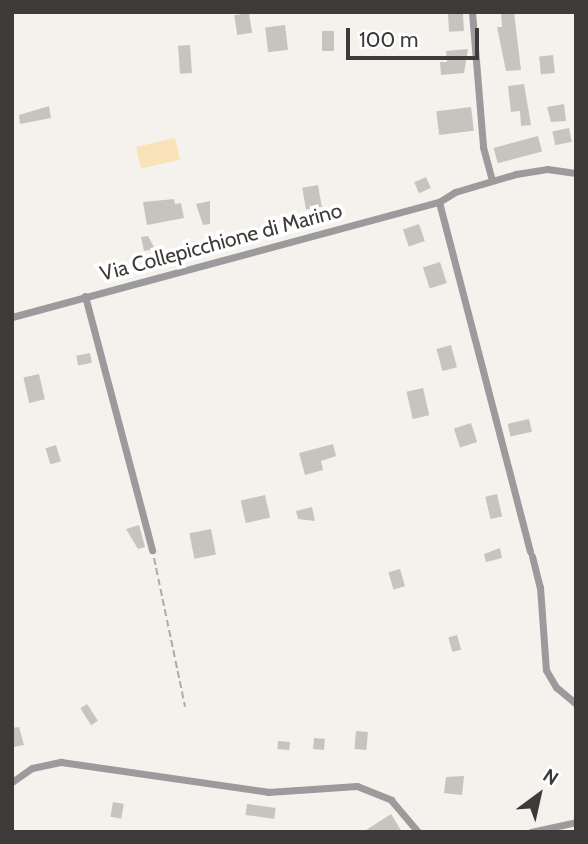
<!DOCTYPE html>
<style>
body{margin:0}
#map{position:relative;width:588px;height:844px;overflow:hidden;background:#f5f2ed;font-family:Cabin,sans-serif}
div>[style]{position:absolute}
.green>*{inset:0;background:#f9e1b8;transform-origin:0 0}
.building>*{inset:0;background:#c7c4bf;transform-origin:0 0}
.path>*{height:2px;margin-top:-1px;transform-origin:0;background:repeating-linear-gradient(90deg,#aeaca9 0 7px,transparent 0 10.5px)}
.minor>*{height:7px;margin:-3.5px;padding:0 3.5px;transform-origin:3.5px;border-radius:3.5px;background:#9b9a9c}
span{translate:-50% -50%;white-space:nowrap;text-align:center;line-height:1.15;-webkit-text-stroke:7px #fff;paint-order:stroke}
.street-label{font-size:21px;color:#3c3b3a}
.frame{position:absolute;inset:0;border:14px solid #3c3b3a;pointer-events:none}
.north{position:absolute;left:504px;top:760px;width:70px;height:70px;-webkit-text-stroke:5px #fff;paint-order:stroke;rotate:33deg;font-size:19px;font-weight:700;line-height:28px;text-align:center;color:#3c3b3a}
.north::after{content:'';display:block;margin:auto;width:24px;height:32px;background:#3c3b3a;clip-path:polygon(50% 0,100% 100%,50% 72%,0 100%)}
.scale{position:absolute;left:346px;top:28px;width:133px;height:32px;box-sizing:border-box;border:4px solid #3c3b3a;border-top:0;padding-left:9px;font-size:21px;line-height:24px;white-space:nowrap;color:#3c3b3a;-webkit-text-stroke:5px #fff;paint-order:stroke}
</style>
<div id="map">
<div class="green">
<div style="left:175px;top:138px;width:22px;height:40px;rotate:77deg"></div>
</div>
<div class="building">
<div style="clip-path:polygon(501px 12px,514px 12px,521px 70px,506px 71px,497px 27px,502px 27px)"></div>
<div style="left:249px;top:13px;width:20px;height:15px;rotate:81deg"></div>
<div style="left:463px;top:13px;width:18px;height:15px;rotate:87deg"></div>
<div style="left:285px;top:25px;width:25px;height:20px;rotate:83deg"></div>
<div style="left:322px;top:31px;width:12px;height:20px"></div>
<div style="left:190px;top:45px;width:28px;height:12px;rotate:86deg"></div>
<div style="clip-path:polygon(468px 49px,464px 73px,441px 75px,440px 62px,447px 62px,446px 51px)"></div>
<div style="left:553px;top:55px;width:18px;height:14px;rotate:84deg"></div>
<div style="clip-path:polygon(524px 84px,531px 125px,521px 126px,520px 111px,511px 112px,508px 86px)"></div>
<div style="clip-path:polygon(564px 104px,566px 121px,551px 122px,547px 107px)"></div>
<div style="clip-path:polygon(49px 106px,51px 118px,20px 124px,19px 115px)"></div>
<div style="left:471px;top:107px;width:24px;height:35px;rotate:83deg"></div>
<div style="left:569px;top:128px;width:14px;height:17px;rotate:78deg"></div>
<div style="left:538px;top:136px;width:16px;height:46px;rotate:75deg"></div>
<div style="left:426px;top:177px;width:12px;height:13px;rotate:66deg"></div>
<div style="left:318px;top:185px;width:22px;height:16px;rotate:80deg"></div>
<div style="clip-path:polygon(174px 199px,175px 204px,181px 203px,184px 218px,147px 225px,143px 202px)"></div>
<div style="clip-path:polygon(210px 201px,210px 224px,203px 225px,196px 204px)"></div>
<div style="left:419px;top:224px;width:18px;height:17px;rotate:71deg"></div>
<div style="clip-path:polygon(148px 236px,155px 249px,144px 251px,141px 237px)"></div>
<div style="left:440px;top:262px;width:22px;height:18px;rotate:72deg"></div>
<div style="left:451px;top:345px;width:23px;height:15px;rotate:75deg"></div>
<div style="left:90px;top:353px;width:10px;height:14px;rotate:79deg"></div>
<div style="left:39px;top:374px;width:26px;height:16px;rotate:77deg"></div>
<div style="left:423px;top:388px;width:28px;height:17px;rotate:77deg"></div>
<div style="left:529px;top:419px;width:13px;height:22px;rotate:77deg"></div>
<div style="left:471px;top:423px;width:20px;height:18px;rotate:72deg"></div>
<div style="clip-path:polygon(333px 444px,336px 456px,321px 461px,323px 470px,305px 475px,299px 453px)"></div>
<div style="left:56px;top:445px;width:17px;height:11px;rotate:73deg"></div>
<div style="left:497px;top:494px;width:23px;height:12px;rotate:77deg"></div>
<div style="left:265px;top:495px;width:23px;height:25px;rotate:77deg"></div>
<div style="clip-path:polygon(312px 507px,315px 521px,298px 519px,296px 511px)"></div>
<div style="clip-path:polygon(139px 525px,145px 547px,138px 549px,126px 529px)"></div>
<div style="left:211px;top:529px;width:26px;height:22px;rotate:79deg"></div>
<div style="clip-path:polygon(500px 548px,502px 558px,486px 562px,484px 554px)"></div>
<div style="left:400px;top:569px;width:18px;height:12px;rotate:74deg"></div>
<div style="left:457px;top:635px;width:15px;height:9px;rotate:74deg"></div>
<div style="left:87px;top:704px;width:20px;height:8px;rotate:57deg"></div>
<div style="clip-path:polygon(19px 727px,24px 745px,14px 747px,12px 728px)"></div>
<div style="left:356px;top:731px;width:12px;height:18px;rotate:5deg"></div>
<div style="left:314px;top:738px;width:11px;height:11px;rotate:5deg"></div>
<div style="left:278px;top:741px;width:12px;height:8px;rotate:5deg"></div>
<div style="clip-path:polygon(464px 776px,462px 795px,444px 793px,446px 777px)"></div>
<div style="left:113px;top:802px;width:11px;height:15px;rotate:10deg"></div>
<div style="left:247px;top:804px;width:29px;height:11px;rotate:8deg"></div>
<div style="clip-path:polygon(391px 814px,402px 832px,363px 832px)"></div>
</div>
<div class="path">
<div style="left:154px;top:558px;width:152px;rotate:78.2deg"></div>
</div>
<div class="minor">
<div style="left:472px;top:12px;width:135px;rotate:85.3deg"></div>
<div style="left:483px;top:147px;width:34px;rotate:75deg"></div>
<div style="left:439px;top:202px;width:361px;rotate:75.4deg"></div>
<div style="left:85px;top:296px;width:263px;rotate:75.2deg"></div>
<div style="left:12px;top:317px;width:442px;rotate:-15.1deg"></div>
<div style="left:439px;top:202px;width:19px;rotate:-32deg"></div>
<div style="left:455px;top:192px;width:64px;rotate:-16.4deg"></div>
<div style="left:516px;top:174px;width:31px;rotate:-9deg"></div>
<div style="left:547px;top:169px;width:29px;rotate:8deg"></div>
<div style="left:532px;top:556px;width:32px;rotate:76deg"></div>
<div style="left:540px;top:587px;width:83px;rotate:85.9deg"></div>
<div style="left:546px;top:670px;width:20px;rotate:60deg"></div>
<div style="left:556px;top:687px;width:26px;rotate:40deg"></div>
<div style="left:12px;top:782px;width:24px;rotate:-35deg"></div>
<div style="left:32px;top:768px;width:30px;rotate:-12deg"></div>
<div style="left:61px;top:762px;width:209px;rotate:8.2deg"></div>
<div style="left:268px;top:792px;width:89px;rotate:-3.9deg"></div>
<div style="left:357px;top:786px;width:37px;rotate:22deg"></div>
<div style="left:391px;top:800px;width:42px;rotate:49.8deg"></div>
<div style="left:531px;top:832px;width:46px;rotate:-12.5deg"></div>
</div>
<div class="street-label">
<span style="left:221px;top:242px;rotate:-15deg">Via Collepicchione di Marino</span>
</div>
<div class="frame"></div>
<div class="north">N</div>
<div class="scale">100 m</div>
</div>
